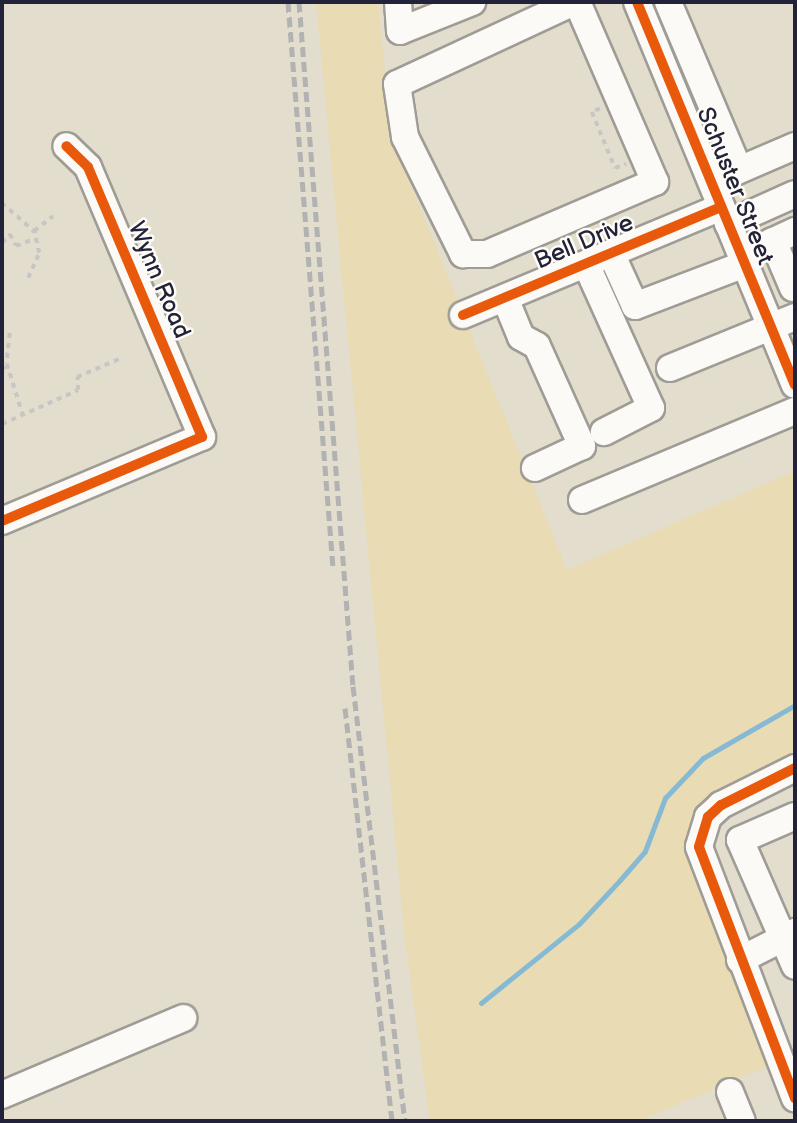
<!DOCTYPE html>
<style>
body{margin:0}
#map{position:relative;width:797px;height:1123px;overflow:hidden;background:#e2ddcc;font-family:"Balsamiq Sans",sans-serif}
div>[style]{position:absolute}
.sand>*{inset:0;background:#e9dbb3}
.stream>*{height:5px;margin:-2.5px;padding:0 2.5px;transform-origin:2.5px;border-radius:2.5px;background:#86b9d4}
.path>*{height:3.5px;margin-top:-1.75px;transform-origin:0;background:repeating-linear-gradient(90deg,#c7c6c4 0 5px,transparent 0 10px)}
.roads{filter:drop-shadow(2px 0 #9f9c95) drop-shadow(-2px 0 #9f9c95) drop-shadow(0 2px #9f9c95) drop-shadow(0 -2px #9f9c95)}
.minor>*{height:26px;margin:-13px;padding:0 13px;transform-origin:13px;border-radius:13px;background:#fbfaf7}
.rail>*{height:5px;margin-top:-2.5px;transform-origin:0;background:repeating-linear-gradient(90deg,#b2b2b2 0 10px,transparent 0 15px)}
.cycleway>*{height:10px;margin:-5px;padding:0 5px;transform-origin:5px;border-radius:5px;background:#e8590c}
span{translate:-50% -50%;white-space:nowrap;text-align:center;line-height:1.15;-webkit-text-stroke:5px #fdfcf7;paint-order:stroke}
.street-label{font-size:24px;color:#22223b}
.frame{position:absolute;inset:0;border:4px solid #22223b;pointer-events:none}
</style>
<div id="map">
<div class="sand">
<div style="clip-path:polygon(316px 2px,378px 2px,392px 139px,567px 570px,795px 471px,795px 768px,701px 832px,780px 1061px,638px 1121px,430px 1121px,405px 940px)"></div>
</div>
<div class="stream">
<div style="left:481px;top:1003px;width:126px;rotate:-38.9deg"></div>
<div style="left:579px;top:924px;width:60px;rotate:-47deg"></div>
<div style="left:620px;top:880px;width:38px;rotate:-49deg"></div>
<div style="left:645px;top:851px;width:57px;rotate:-69.3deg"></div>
<div style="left:665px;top:798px;width:55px;rotate:-46.5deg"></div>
<div style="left:703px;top:758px;width:106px;rotate:-29.9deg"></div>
</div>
<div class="path">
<div style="left:600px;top:109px;width:9px;rotate:159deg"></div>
<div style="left:592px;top:112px;width:61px;rotate:67.7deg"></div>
<div style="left:615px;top:168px;width:12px;rotate:-20deg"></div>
<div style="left:2px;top:203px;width:43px;rotate:41.2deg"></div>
<div style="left:2px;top:243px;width:12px;rotate:-48deg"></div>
<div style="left:10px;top:234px;width:13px;rotate:63deg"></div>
<div style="left:16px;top:246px;width:19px;rotate:-21deg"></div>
<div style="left:28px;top:278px;width:27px;rotate:-66deg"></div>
<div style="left:39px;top:253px;width:23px;rotate:-103deg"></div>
<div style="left:34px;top:231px;width:24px;rotate:-38deg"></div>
<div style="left:10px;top:333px;width:31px;rotate:96deg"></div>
<div style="left:7px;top:364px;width:53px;rotate:72.6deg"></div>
<div style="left:2px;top:366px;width:10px;rotate:45deg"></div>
<div style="left:2px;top:424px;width:83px;rotate:-24.1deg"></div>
<div style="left:78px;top:390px;width:13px;rotate:-94deg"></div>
<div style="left:77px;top:377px;width:46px;rotate:-23.2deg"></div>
</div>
<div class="roads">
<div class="minor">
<div style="left:398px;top:2px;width:29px;rotate:86deg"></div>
<div style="left:400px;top:31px;width:78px;rotate:-21.9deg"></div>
<div style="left:574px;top:2px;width:195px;rotate:155.1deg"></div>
<div style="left:397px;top:84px;width:54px;rotate:81.4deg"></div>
<div style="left:405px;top:137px;width:131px;rotate:63.6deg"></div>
<div style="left:463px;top:254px;width:24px"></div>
<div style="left:487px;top:254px;width:183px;rotate:-23.2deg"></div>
<div style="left:655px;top:182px;width:196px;rotate:-113.4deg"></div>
<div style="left:637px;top:2px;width:414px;rotate:67.6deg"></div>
<div style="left:668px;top:2px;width:182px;rotate:67.1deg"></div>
<div style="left:723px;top:177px;width:78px;rotate:-23.3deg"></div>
<div style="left:728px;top:224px;width:73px;rotate:-24.1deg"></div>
<div style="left:773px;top:241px;width:51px;rotate:66.9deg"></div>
<div style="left:611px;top:253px;width:58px;rotate:65.6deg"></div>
<div style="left:635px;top:306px;width:118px;rotate:-20.9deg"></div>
<div style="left:741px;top:256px;width:60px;rotate:-24.8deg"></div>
<div style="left:586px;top:264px;width:158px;rotate:65.7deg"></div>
<div style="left:651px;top:408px;width:53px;rotate:152.9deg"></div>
<div style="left:505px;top:298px;width:42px;rotate:67.7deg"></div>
<div style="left:521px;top:337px;width:18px;rotate:29deg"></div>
<div style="left:537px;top:346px;width:110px;rotate:65.8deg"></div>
<div style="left:582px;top:446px;width:52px;rotate:154.9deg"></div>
<div style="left:463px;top:315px;width:280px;rotate:-22.7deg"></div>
<div style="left:670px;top:368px;width:135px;rotate:-22.2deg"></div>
<div style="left:582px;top:500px;width:231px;rotate:-22.7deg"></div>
<div style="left:2px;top:521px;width:217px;rotate:-22.8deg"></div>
<div style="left:202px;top:437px;width:293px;rotate:-112.9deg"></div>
<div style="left:88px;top:167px;width:30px;rotate:-136deg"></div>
<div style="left:795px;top:768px;width:83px;rotate:153.4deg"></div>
<div style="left:721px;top:805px;width:18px;rotate:137deg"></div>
<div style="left:708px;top:817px;width:31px;rotate:107deg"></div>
<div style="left:699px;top:847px;width:269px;rotate:69.1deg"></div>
<div style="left:795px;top:816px;width:60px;rotate:156.4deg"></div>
<div style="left:740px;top:840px;width:137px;rotate:66.4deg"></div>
<div style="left:740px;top:960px;width:62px;rotate:-27deg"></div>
<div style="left:730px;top:1092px;width:31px;rotate:68deg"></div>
<div style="left:2px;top:1095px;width:197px;rotate:-23deg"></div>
</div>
</div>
<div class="rail">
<div style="left:288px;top:2px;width:568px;rotate:85.45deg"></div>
<div style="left:299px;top:2px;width:686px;rotate:85.49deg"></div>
<div style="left:353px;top:686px;width:438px;rotate:83.2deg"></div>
<div style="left:345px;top:708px;width:416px;rotate:83.5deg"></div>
</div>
<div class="cycleway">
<div style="left:637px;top:2px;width:414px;rotate:67.6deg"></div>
<div style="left:463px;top:315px;width:280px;rotate:-22.7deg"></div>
<div style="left:2px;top:521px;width:217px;rotate:-22.8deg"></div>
<div style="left:202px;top:437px;width:293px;rotate:-112.9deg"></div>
<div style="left:88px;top:167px;width:30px;rotate:-136deg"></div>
<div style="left:795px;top:768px;width:83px;rotate:153.4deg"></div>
<div style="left:721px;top:805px;width:18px;rotate:137deg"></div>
<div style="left:708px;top:817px;width:31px;rotate:107deg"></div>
<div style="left:699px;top:847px;width:269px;rotate:69.1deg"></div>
</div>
<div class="street-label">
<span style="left:735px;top:186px;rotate:68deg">Schuster Street</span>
<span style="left:584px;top:242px;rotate:-23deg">Bell Drive</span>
<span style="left:159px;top:280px;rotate:67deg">Wynn Road</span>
</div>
<div class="frame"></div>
</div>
